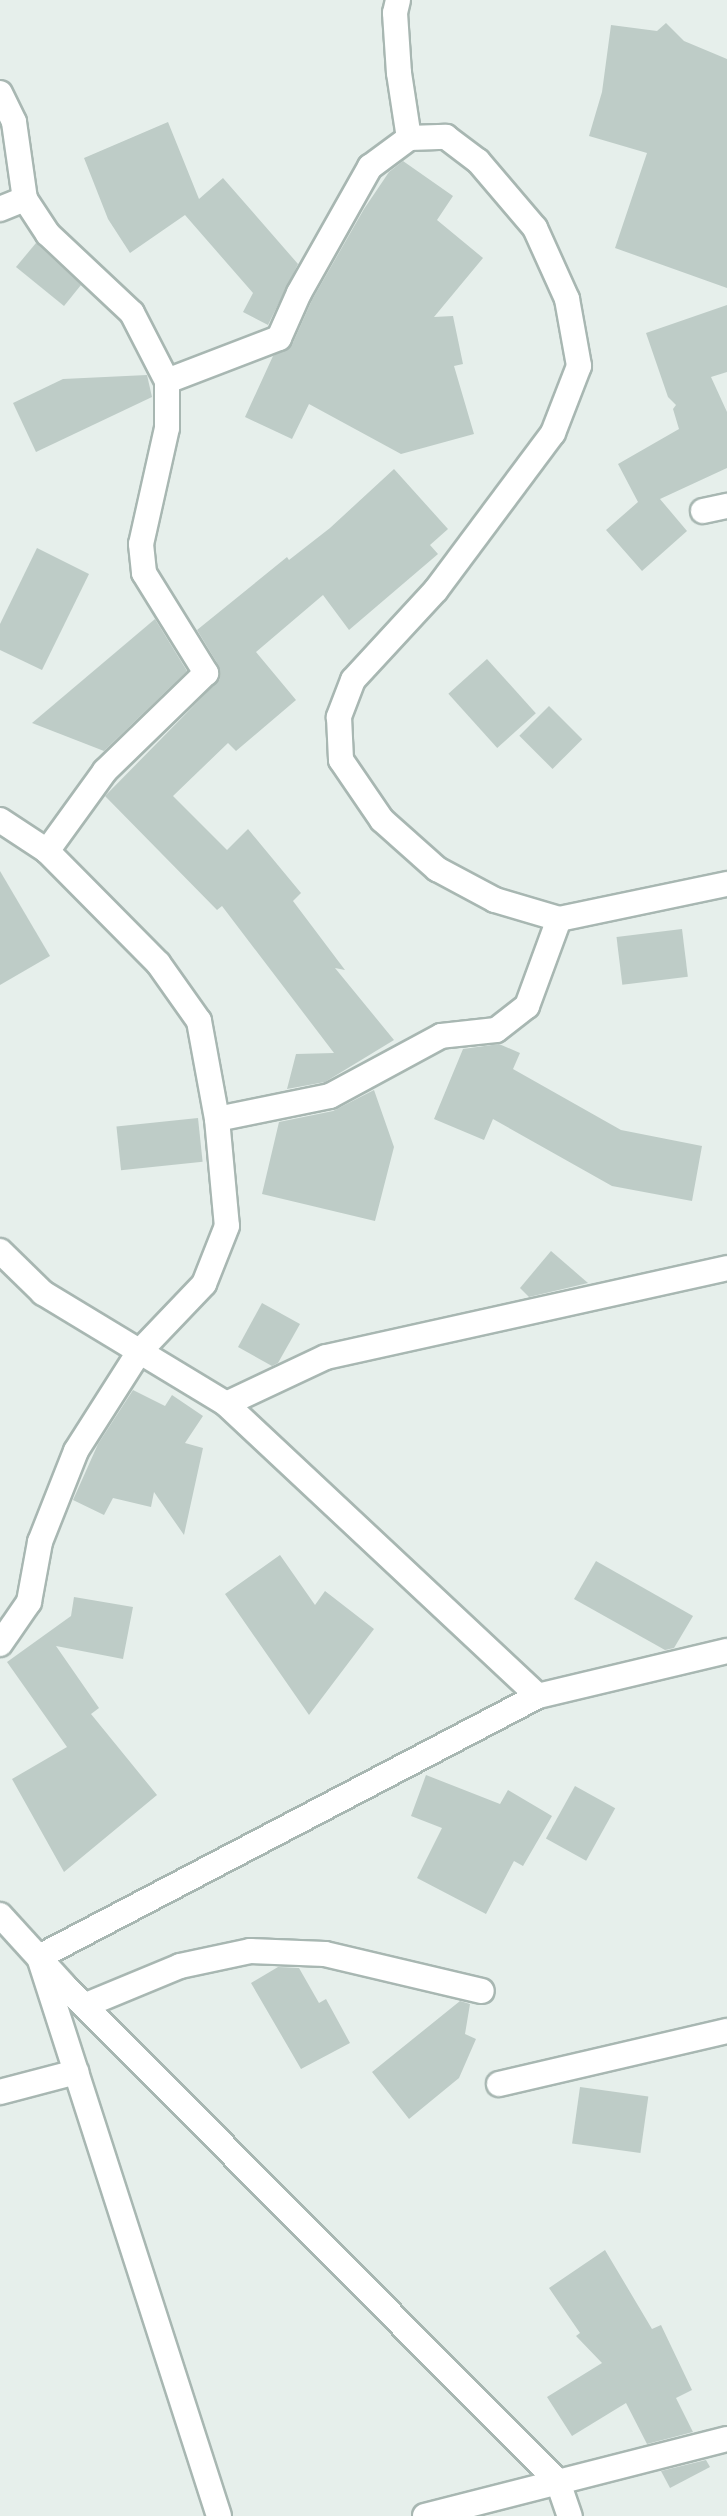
<!DOCTYPE html>
<style>
body{margin:0}
#map{position:relative;width:727px;height:2516px;overflow:hidden;background:#e6efeb;font-family:Helvetica,sans-serif}
div>[style]{position:absolute}
.building>*{inset:0;background:#beccc7;transform-origin:0 0}
.roads{filter:drop-shadow(2px 0 #a8b7b2) drop-shadow(-2px 0 #a8b7b2) drop-shadow(0 2px #a8b7b2) drop-shadow(0 -2px #a8b7b2)}
.lane>*{height:24px;margin:-12px;padding:0 12px;transform-origin:12px;border-radius:12px;background:#fff}
.street>*{height:24px;margin:-12px;padding:0 12px;transform-origin:12px;border-radius:12px;background:#fff}
span{translate:-50% -50%;white-space:nowrap;text-align:center;line-height:1.15;-webkit-text-stroke:8px #f7fbf9;paint-order:stroke}
</style>
<div id="map">
<div class="building">
<div style="clip-path:polygon(666px 23px,684px 41px,727px 59px,727px 288px,615px 248px,647px 153px,589px 136px,602px 92px,611px 25px,657px 31px)"></div>
<div style="clip-path:polygon(168px 122px,199px 199px,223px 178px,298px 264px,268px 325px,243px 312px,253px 293px,185px 215px,130px 253px,108px 219px,84px 158px)"></div>
<div style="clip-path:polygon(403px 161px,453px 196px,437px 220px,483px 258px,434px 317px,453px 316px,463px 364px,454px 366px,474px 434px,401px 454px,309px 404px,292px 439px,245px 417px,273px 356px,292px 345px,312px 300px,364px 209px,389px 172px)"></div>
<div style="clip-path:polygon(36px 243px,81px 285px,64px 306px,16px 267px)"></div>
<div style="clip-path:polygon(727px 305px,727px 372px,711px 377px,727px 412px,727px 468px,660px 499px,687px 531px,642px 571px,606px 530px,638px 502px,618px 464px,679px 429px,673px 409px,676px 405px,668px 397px,646px 333px)"></div>
<div style="clip-path:polygon(147px 375px,152px 397px,36px 452px,13px 403px,63px 379px)"></div>
<div style="clip-path:polygon(394px 469px,448px 529px,430px 545px,438px 554px,349px 630px,323px 595px,256px 652px,296px 700px,236px 751px,228px 743px,173px 796px,227px 850px,248px 829px,301px 893px,293px 901px,345px 970px,335px 968px,394px 1040px,325px 1082px,287px 1089px,296px 1054px,334px 1053px,222px 906px,217px 910px,105px 796px,220px 679px,219px 666px,197px 630px,287px 557px,289px 560px,330px 528px)"></div>
<div style="clip-path:polygon(37px 548px,89px 574px,42px 670px,0 650px,0 624px)"></div>
<div style="clip-path:polygon(155px 619px,187px 671px,104px 751px,32px 723px)"></div>
<div style="left:487px;top:659px;width:73px;height:52px;rotate:48deg"></div>
<div style="left:549px;top:706px;width:47px;height:42px;rotate:45deg"></div>
<div style="clip-path:polygon(0 871px,50px 956px,0 985px)"></div>
<div style="left:682px;top:929px;width:48px;height:66px;rotate:83deg"></div>
<div style="clip-path:polygon(499px 1044px,520px 1053px,513px 1069px,621px 1130px,702px 1146px,692px 1201px,612px 1186px,493px 1119px,484px 1140px,434px 1119px,463px 1049px)"></div>
<div style="clip-path:polygon(374px 1090px,394px 1147px,375px 1221px,262px 1194px,279px 1122px,333px 1111px)"></div>
<div style="left:198px;top:1118px;width:44px;height:82px;rotate:84deg"></div>
<div style="clip-path:polygon(551px 1251px,588px 1283px,529px 1297px,520px 1288px)"></div>
<div style="clip-path:polygon(262px 1303px,300px 1324px,278px 1363px,272px 1366px,238px 1347px)"></div>
<div style="clip-path:polygon(133px 1390px,165px 1406px,172px 1395px,203px 1416px,185px 1443px,203px 1448px,184px 1535px,154px 1492px,151px 1507px,113px 1498px,104px 1515px,73px 1500px,98px 1444px)"></div>
<div style="clip-path:polygon(280px 1555px,315px 1605px,325px 1591px,374px 1629px,309px 1715px,225px 1594px)"></div>
<div style="clip-path:polygon(596px 1561px,693px 1616px,674px 1648px,665px 1650px,574px 1599px)"></div>
<div style="clip-path:polygon(74px 1597px,133px 1607px,123px 1659px,56px 1646px,99px 1708px,91px 1714px,157px 1795px,64px 1872px,12px 1779px,67px 1747px,7px 1662px,71px 1616px)"></div>
<div style="clip-path:polygon(426px 1775px,500px 1804px,508px 1790px,552px 1816px,523px 1866px,514px 1861px,486px 1914px,417px 1878px,442px 1828px,411px 1816px)"></div>
<div style="left:575px;top:1786px;width:46px;height:60px;rotate:29deg"></div>
<div style="clip-path:polygon(278px 1967px,299px 1968px,319px 2003px,326px 1999px,350px 2043px,301px 2069px,251px 1983px)"></div>
<div style="clip-path:polygon(460px 2001px,470px 2004px,465px 2034px,476px 2039px,459px 2078px,409px 2119px,372px 2072px)"></div>
<div style="left:580px;top:2087px;width:69px;height:57px;rotate:8deg"></div>
<div style="clip-path:polygon(605px 2250px,652px 2329px,661px 2325px,692px 2390px,676px 2398px,693px 2432px,647px 2444px,626px 2403px,572px 2436px,547px 2397px,602px 2363px,576px 2336px,580px 2333px,549px 2288px)"></div>
<div style="clip-path:polygon(706px 2460px,710px 2467px,670px 2488px,661px 2471px)"></div>
</div>
<div class="roads">
<div class="lane">
<div style="left:398px;top:0;width:13px;rotate:103deg"></div>
<div style="left:395px;top:13px;width:60px;rotate:86.2deg"></div>
<div style="left:399px;top:73px;width:66px;rotate:81.3deg"></div>
<div style="left:0;top:93px;width:32px;rotate:64deg"></div>
<div style="left:14px;top:122px;width:78px;rotate:81.9deg"></div>
<div style="left:25px;top:199px;width:42px;rotate:56.7deg"></div>
<div style="left:48px;top:234px;width:115px;rotate:43.2deg"></div>
<div style="left:132px;top:313px;width:76px;rotate:62.8deg"></div>
<div style="left:167px;top:381px;width:47px;rotate:90deg"></div>
<div style="left:167px;top:428px;width:119px;rotate:102.6deg"></div>
<div style="left:141px;top:544px;width:29px;rotate:84deg"></div>
<div style="left:144px;top:573px;width:118px;rotate:58.2deg"></div>
<div style="left:206px;top:673px;width:141px;rotate:135.9deg"></div>
<div style="left:105px;top:771px;width:99px;rotate:125.9deg"></div>
<div style="left:47px;top:851px;width:158px;rotate:45.3deg"></div>
<div style="left:158px;top:963px;width:71px;rotate:54.7deg"></div>
<div style="left:199px;top:1021px;width:100px;rotate:79.6deg"></div>
<div style="left:217px;top:1119px;width:107px;rotate:84.7deg"></div>
<div style="left:227px;top:1226px;width:62px;rotate:111.6deg"></div>
<div style="left:204px;top:1284px;width:94px;rotate:133.7deg"></div>
<div style="left:139px;top:1352px;width:117px;rotate:122.5deg"></div>
<div style="left:76px;top:1451px;width:98px;rotate:111.6deg"></div>
<div style="left:40px;top:1542px;width:61px;rotate:100.4deg"></div>
<div style="left:29px;top:1602px;width:51px;rotate:124.6deg"></div>
<div style="left:0;top:209px;width:27px;rotate:-22deg"></div>
<div style="left:167px;top:381px;width:120px;rotate:-21deg"></div>
<div style="left:279px;top:338px;width:49px;rotate:-66deg"></div>
<div style="left:299px;top:293px;width:145px;rotate:-60.6deg"></div>
<div style="left:370px;top:167px;width:49px;rotate:-36.6deg"></div>
<div style="left:409px;top:138px;width:37px;rotate:-2deg"></div>
<div style="left:446px;top:137px;width:40px;rotate:37deg"></div>
<div style="left:478px;top:161px;width:88px;rotate:49.6deg"></div>
<div style="left:535px;top:228px;width:78px;rotate:65.7deg"></div>
<div style="left:567px;top:299px;width:68px;rotate:79.8deg"></div>
<div style="left:579px;top:366px;width:72px;rotate:111.2deg"></div>
<div style="left:553px;top:433px;width:196px;rotate:126.7deg"></div>
<div style="left:436px;top:590px;width:122px;rotate:132.7deg"></div>
<div style="left:353px;top:680px;width:40px;rotate:111deg"></div>
<div style="left:339px;top:717px;width:43px;rotate:87.3deg"></div>
<div style="left:341px;top:760px;width:73px;rotate:55.7deg"></div>
<div style="left:382px;top:820px;width:74px;rotate:41.7deg"></div>
<div style="left:437px;top:869px;width:66px;rotate:28.1deg"></div>
<div style="left:495px;top:900px;width:67px;rotate:16.5deg"></div>
<div style="left:559px;top:919px;width:93px;rotate:110.2deg"></div>
<div style="left:527px;top:1006px;width:39px;rotate:142deg"></div>
<div style="left:496px;top:1030px;width:55px;rotate:173.8deg"></div>
<div style="left:441px;top:1036px;width:126px;rotate:151.6deg"></div>
<div style="left:330px;top:1096px;width:115px;rotate:168.5deg"></div>
<div style="left:0;top:820px;width:56px;rotate:33.4deg"></div>
<div style="left:0;top:1251px;width:60px;rotate:44.3deg"></div>
<div style="left:43px;top:1293px;width:214px;rotate:31.2deg"></div>
<div style="left:226px;top:1404px;width:427px;rotate:43.1deg"></div>
<div style="left:538px;top:1696px;width:563px;rotate:152.39deg"></div>
<div style="left:39px;top:1957px;width:587px;rotate:72.15deg"></div>
<div style="left:226px;top:1404px;width:110px;rotate:-25.2deg"></div>
<div style="left:86px;top:2005px;width:102px;rotate:-22.5deg"></div>
<div style="left:180px;top:1966px;width:72px;rotate:-12.1deg"></div>
<div style="left:250px;top:1951px;width:75px;rotate:2.3deg"></div>
<div style="left:325px;top:1954px;width:161px;rotate:13.3deg"></div>
</div>
<div class="street">
<div style="left:703px;top:511px;width:25px;rotate:-12deg"></div>
<div style="left:559px;top:919px;width:172px;rotate:-11.8deg"></div>
<div style="left:326px;top:1357px;width:411px;rotate:-12.5deg"></div>
<div style="left:538px;top:1696px;width:194px;rotate:-13.4deg"></div>
<div style="left:0;top:1915px;width:93px;rotate:47.6deg"></div>
<div style="left:63px;top:1984px;width:702px;rotate:45.17deg"></div>
<div style="left:558px;top:2482px;width:36px;rotate:71deg"></div>
<div style="left:499px;top:2084px;width:234px;rotate:-13.1deg"></div>
<div style="left:0;top:2092px;width:79px;rotate:-14.7deg"></div>
<div style="left:425px;top:2516px;width:312px;rotate:-14.3deg"></div>
</div>
</div>
</div>
